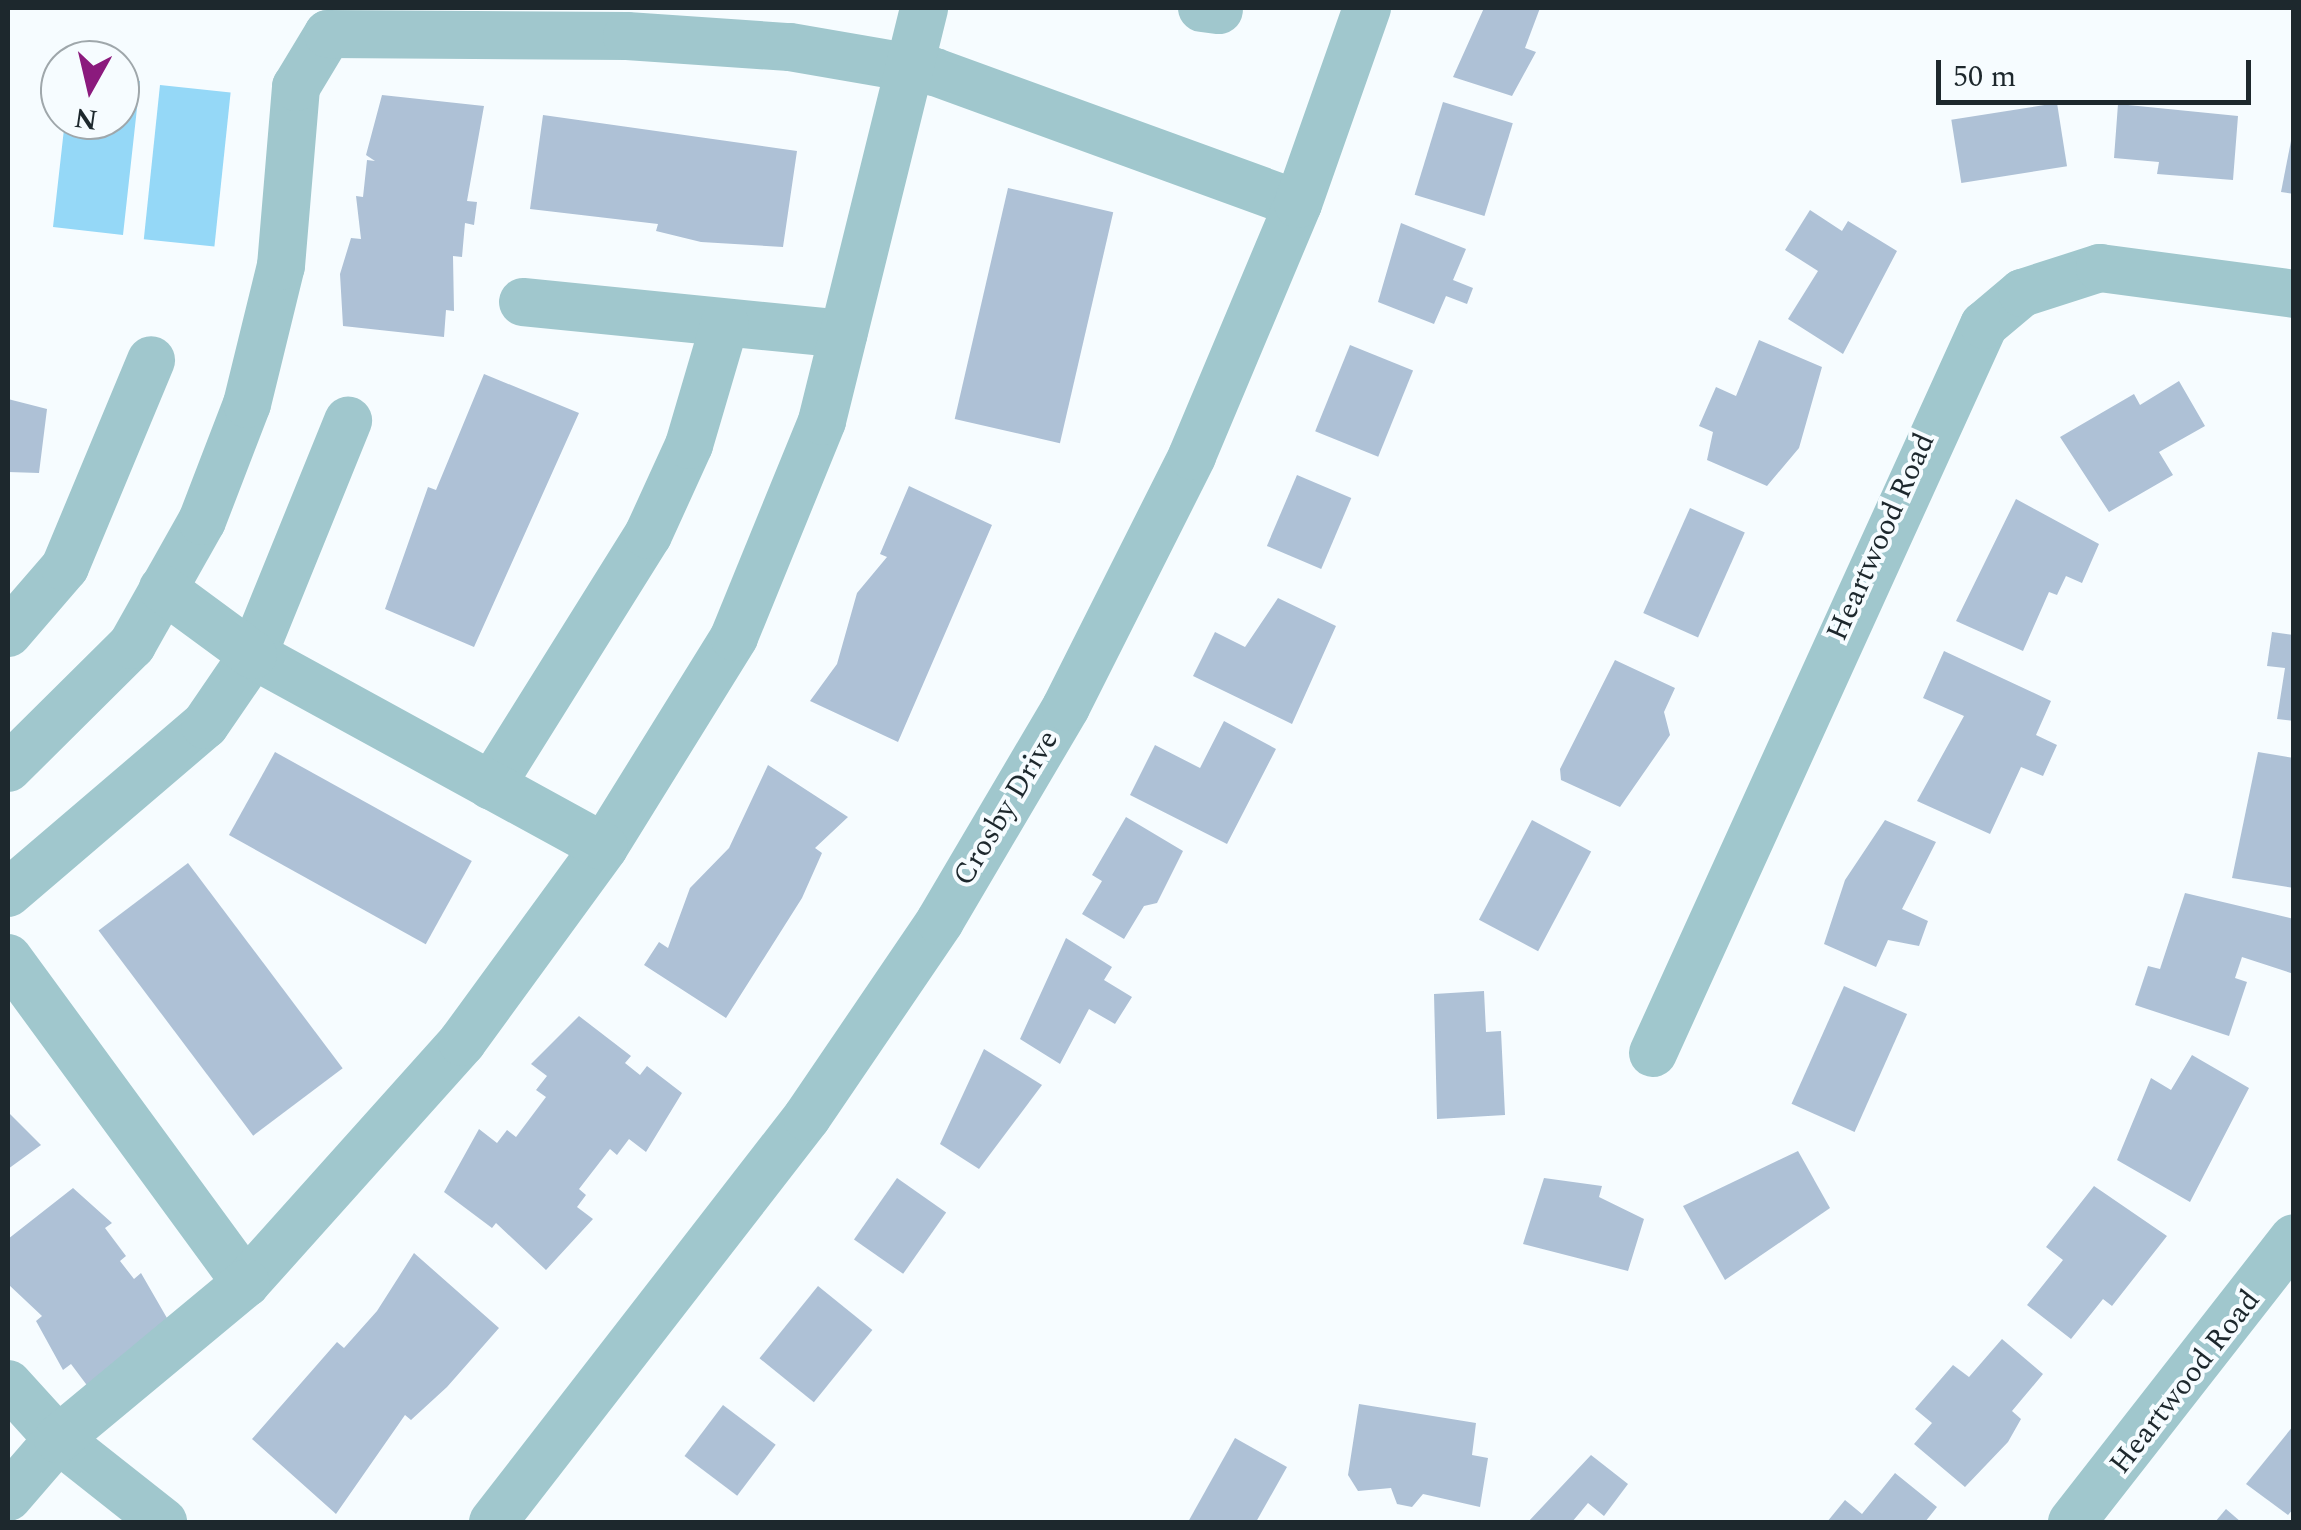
<!DOCTYPE html>
<style>
body{margin:0}
#map{position:relative;width:2301px;height:1530px;overflow:hidden;background:#f6fcff;font-family:Spectral,serif}
div>[style]{position:absolute}
.green>*{inset:0;background:#95d8f7;transform-origin:0 0}
.building>*{inset:0;background:#aec1d6;transform-origin:0 0}
.minor>*{height:48px;margin:-24px;padding:0 24px;transform-origin:24px;border-radius:24px;background:#a0c7cd}
span{translate:-50% -50%;white-space:nowrap;text-align:center;line-height:1.15;-webkit-text-stroke:8px #f6fcff;paint-order:stroke}
.street-label{font-size:30px;color:#1d282d}
.frame{position:absolute;inset:0;border:10px solid #1d282d;pointer-events:none}
.north{position:absolute;left:40px;top:40px;width:100px;height:100px;box-sizing:border-box;background:#f6fcff;border:2px solid #9fa7ab;border-radius:50%;rotate:188deg;font-size:28px;font-weight:700;line-height:40px;text-align:center;color:#1d282d}
.north::after{content:'';display:block;margin:auto;width:35px;height:45px;background:#8b1a7d;clip-path:polygon(50% 0,100% 100%,50% 72%,0 100%)}
.scale{position:absolute;left:1936px;top:60px;width:315px;height:45px;box-sizing:border-box;border:5px solid #1d282d;border-top:0;padding-left:12px;font-size:30px;line-height:35px;white-space:nowrap;color:#1d282d;-webkit-text-stroke:8px #f6fcff;paint-order:stroke}
</style>
<div id="map">
<div class="green">
<div style="clip-path:polygon(120px 79px,140px 81px,123px 235px,53px 227px,65px 120px,120px 120px)"></div>
<div style="left:160px;top:85px;width:71px;height:155px;rotate:6deg"></div>
</div>
<div class="building">
<div style="clip-path:polygon(1484px 8px,1540px 8px,1525px 48px,1536px 52px,1512px 96px,1453px 77px)"></div>
<div style="clip-path:polygon(382px 95px,484px 106px,467px 201px,477px 202px,474px 225px,465px 223px,462px 257px,453px 256px,454px 311px,446px 310px,444px 337px,343px 326px,340px 274px,351px 238px,361px 239px,356px 196px,363px 197px,367px 160px,375px 161px,366px 155px)"></div>
<div style="left:1443px;top:102px;width:73px;height:97px;rotate:17deg"></div>
<div style="left:2057px;top:103px;width:64px;height:107px;rotate:81deg"></div>
<div style="clip-path:polygon(2118px 104px,2238px 116px,2233px 180px,2157px 174px,2159px 162px,2114px 158px)"></div>
<div style="clip-path:polygon(543px 115px,797px 151px,783px 247px,701px 242px,656px 231px,658px 224px,530px 209px)"></div>
<div style="clip-path:polygon(2292px 136px,2294px 137px,2294px 194px,2281px 192px)"></div>
<div style="left:1008px;top:188px;width:108px;height:237px;rotate:13deg"></div>
<div style="clip-path:polygon(1810px 210px,1842px 231px,1848px 221px,1897px 251px,1843px 354px,1788px 319px,1818px 271px,1785px 250px)"></div>
<div style="clip-path:polygon(1401px 223px,1466px 249px,1453px 280px,1473px 288px,1467px 304px,1446px 296px,1434px 324px,1378px 302px)"></div>
<div style="clip-path:polygon(1759px 340px,1822px 367px,1799px 448px,1767px 486px,1707px 460px,1713px 432px,1699px 426px,1716px 387px,1736px 396px)"></div>
<div style="left:1350px;top:345px;width:68px;height:93px;rotate:22deg"></div>
<div style="clip-path:polygon(484px 374px,579px 413px,474px 647px,385px 609px,428px 487px,436px 490px)"></div>
<div style="clip-path:polygon(2179px 381px,2205px 426px,2159px 452px,2173px 475px,2109px 512px,2060px 437px,2134px 394px,2140px 405px)"></div>
<div style="clip-path:polygon(8px 399px,47px 409px,39px 473px,8px 472px)"></div>
<div style="left:1297px;top:475px;width:59px;height:77px;rotate:23deg"></div>
<div style="clip-path:polygon(909px 486px,992px 525px,898px 742px,810px 701px,837px 664px,857px 593px,887px 557px,880px 554px)"></div>
<div style="clip-path:polygon(2016px 499px,2099px 544px,2082px 583px,2066px 576px,2057px 595px,2049px 592px,2023px 651px,1956px 621px)"></div>
<div style="left:1690px;top:508px;width:60px;height:115px;rotate:24deg"></div>
<div style="clip-path:polygon(1278px 598px,1336px 626px,1292px 724px,1193px 676px,1215px 632px,1245px 647px)"></div>
<div style="clip-path:polygon(2272px 632px,2294px 635px,2294px 721px,2277px 719px,2285px 668px,2267px 666px)"></div>
<div style="clip-path:polygon(1944px 651px,2051px 701px,2036px 735px,2057px 745px,2043px 776px,2021px 767px,1990px 834px,1917px 801px,1964px 716px,1923px 698px)"></div>
<div style="clip-path:polygon(1615px 660px,1675px 688px,1664px 712px,1670px 735px,1620px 807px,1561px 780px,1560px 769px)"></div>
<div style="clip-path:polygon(1224px 721px,1276px 749px,1227px 844px,1130px 795px,1155px 745px,1200px 768px)"></div>
<div style="left:275px;top:752px;width:225px;height:95px;rotate:29deg"></div>
<div style="clip-path:polygon(2258px 752px,2294px 758px,2294px 888px,2232px 878px)"></div>
<div style="clip-path:polygon(768px 765px,848px 817px,815px 848px,822px 853px,802px 898px,726px 1018px,644px 965px,659px 942px,668px 948px,690px 888px,729px 848px)"></div>
<div style="clip-path:polygon(1126px 817px,1183px 851px,1157px 903px,1144px 906px,1124px 939px,1082px 914px,1102px 881px,1092px 875px)"></div>
<div style="left:1532px;top:820px;width:67px;height:113px;rotate:28deg"></div>
<div style="clip-path:polygon(1885px 820px,1936px 842px,1902px 909px,1928px 921px,1919px 946px,1888px 940px,1876px 967px,1824px 944px,1845px 880px)"></div>
<div style="left:188px;top:863px;width:257px;height:112px;rotate:53deg"></div>
<div style="clip-path:polygon(2185px 893px,2294px 919px,2294px 974px,2242px 957px,2235px 978px,2247px 982px,2229px 1036px,2135px 1005px,2148px 966px,2160px 969px)"></div>
<div style="clip-path:polygon(1066px 938px,1112px 967px,1104px 980px,1132px 997px,1115px 1024px,1089px 1009px,1060px 1064px,1020px 1039px)"></div>
<div style="left:1844px;top:986px;width:69px;height:129px;rotate:24deg"></div>
<div style="clip-path:polygon(1484px 991px,1486px 1032px,1501px 1031px,1505px 1115px,1437px 1119px,1434px 994px)"></div>
<div style="clip-path:polygon(579px 1016px,631px 1056px,625px 1063px,640px 1075px,647px 1066px,682px 1093px,646px 1152px,629px 1139px,617px 1155px,610px 1149px,579px 1189px,586px 1195px,577px 1207px,593px 1219px,546px 1270px,496px 1223px,492px 1228px,444px 1192px,479px 1129px,497px 1143px,507px 1130px,516px 1137px,546px 1097px,536px 1090px,547px 1076px,531px 1064px)"></div>
<div style="clip-path:polygon(984px 1049px,1042px 1085px,979px 1169px,940px 1144px)"></div>
<div style="clip-path:polygon(2192px 1055px,2249px 1088px,2190px 1202px,2117px 1160px,2151px 1078px,2171px 1090px)"></div>
<div style="clip-path:polygon(8px 1112px,41px 1145px,8px 1169px)"></div>
<div style="clip-path:polygon(1798px 1151px,1830px 1208px,1725px 1280px,1683px 1206px)"></div>
<div style="left:897px;top:1178px;width:60px;height:75px;rotate:35deg"></div>
<div style="clip-path:polygon(1544px 1178px,1602px 1186px,1599px 1197px,1644px 1219px,1628px 1271px,1523px 1244px)"></div>
<div style="clip-path:polygon(2094px 1186px,2167px 1236px,2112px 1306px,2103px 1299px,2071px 1339px,2027px 1305px,2063px 1260px,2046px 1247px)"></div>
<div style="clip-path:polygon(73px 1188px,112px 1223px,105px 1228px,126px 1256px,120px 1261px,134px 1279px,141px 1273px,171px 1325px,89px 1388px,71px 1364px,63px 1370px,36px 1321px,42px 1316px,8px 1284px,8px 1239px)"></div>
<div style="clip-path:polygon(414px 1253px,499px 1328px,447px 1387px,411px 1420px,405px 1415px,336px 1514px,252px 1439px,337px 1342px,344px 1348px,377px 1311px)"></div>
<div style="left:818px;top:1286px;width:70px;height:93px;rotate:39deg"></div>
<div style="clip-path:polygon(2002px 1339px,2043px 1374px,2012px 1411px,2021px 1419px,2008px 1442px,1965px 1487px,1914px 1444px,1932px 1423px,1915px 1409px,1953px 1365px,1969px 1377px)"></div>
<div style="clip-path:polygon(1359px 1404px,1476px 1423px,1472px 1455px,1488px 1458px,1480px 1507px,1423px 1494px,1412px 1507px,1397px 1504px,1391px 1488px,1358px 1491px,1348px 1475px)"></div>
<div style="left:723px;top:1405px;width:66px;height:64px;rotate:37deg"></div>
<div style="clip-path:polygon(2294px 1425px,2294px 1508px,2288px 1515px,2246px 1484px)"></div>
<div style="clip-path:polygon(1235px 1438px,1287px 1467px,1256px 1522px,1188px 1522px)"></div>
<div style="clip-path:polygon(1591px 1455px,1628px 1484px,1604px 1516px,1588px 1503px,1572px 1522px,1528px 1522px)"></div>
<div style="clip-path:polygon(1895px 1473px,1937px 1507px,1925px 1522px,1827px 1522px,1845px 1500px,1862px 1514px)"></div>
<div style="clip-path:polygon(2226px 1509px,2241px 1522px,2215px 1522px)"></div>
</div>
<div class="minor">
<div style="left:1202px;top:8px;width:17px;rotate:7deg"></div>
<div style="left:523px;top:302px;width:322px;rotate:5.7deg"></div>
<div style="left:8px;top:633px;width:87px;rotate:-49.2deg"></div>
<div style="left:65px;top:567px;width:224px;rotate:-67.4deg"></div>
<div style="left:8px;top:768px;width:175px;rotate:-44.8deg"></div>
<div style="left:132px;top:645px;width:142px;rotate:-60.6deg"></div>
<div style="left:202px;top:521px;width:125px;rotate:-69deg"></div>
<div style="left:247px;top:404px;width:142px;rotate:-76.2deg"></div>
<div style="left:281px;top:266px;width:180px;rotate:-85.2deg"></div>
<div style="left:296px;top:87px;width:62px;rotate:-58.9deg"></div>
<div style="left:328px;top:34px;width:299px;rotate:0.4deg"></div>
<div style="left:627px;top:36px;width:163px;rotate:3.9deg"></div>
<div style="left:790px;top:47px;width:147px;rotate:9.8deg"></div>
<div style="left:935px;top:72px;width:386px;rotate:20deg"></div>
<div style="left:491px;top:786px;width:296px;rotate:-58deg"></div>
<div style="left:648px;top:535px;width:99px;rotate:-65.5deg"></div>
<div style="left:689px;top:445px;width:127px;rotate:-73.6deg"></div>
<div style="left:604px;top:847px;width:247px;rotate:-58.2deg"></div>
<div style="left:734px;top:637px;width:233px;rotate:-67.8deg"></div>
<div style="left:822px;top:421px;width:425px;rotate:-76.1deg"></div>
<div style="left:8px;top:893px;width:259px;rotate:-40.5deg"></div>
<div style="left:205px;top:725px;width:85px;rotate:-55.6deg"></div>
<div style="left:253px;top:655px;width:253px;rotate:-67.9deg"></div>
<div style="left:8px;top:958px;width:403px;rotate:53.8deg"></div>
<div style="left:246px;top:1283px;width:324px;rotate:-48.1deg"></div>
<div style="left:462px;top:1042px;width:241px;rotate:-53.9deg"></div>
<div style="left:604px;top:847px;width:400px;rotate:-151.3deg"></div>
<div style="left:253px;top:655px;width:112px;rotate:-143.7deg"></div>
<div style="left:1653px;top:1053px;width:800px;rotate:-65.55deg"></div>
<div style="left:1984px;top:325px;width:50px;rotate:-40.1deg"></div>
<div style="left:2022px;top:293px;width:82px;rotate:-17.8deg"></div>
<div style="left:2100px;top:268px;width:196px;rotate:7.6deg"></div>
<div style="left:8px;top:1384px;width:74px;rotate:47.7deg"></div>
<div style="left:58px;top:1439px;width:134px;rotate:38.3deg"></div>
<div style="left:8px;top:1497px;width:77px;rotate:-49.2deg"></div>
<div style="left:58px;top:1439px;width:244px;rotate:-39.7deg"></div>
<div style="left:493px;top:1522px;width:512px;rotate:-52.21deg"></div>
<div style="left:807px;top:1117px;width:237px;rotate:-55.8deg"></div>
<div style="left:940px;top:921px;width:248px;rotate:-59.5deg"></div>
<div style="left:1066px;top:707px;width:281px;rotate:-63.3deg"></div>
<div style="left:1192px;top:456px;width:273px;rotate:-67.2deg"></div>
<div style="left:1298px;top:204px;width:208px;rotate:-70.6deg"></div>
<div style="left:2072px;top:1522px;width:360px;rotate:-52deg"></div>
</div>
<div class="street-label">
<span style="left:1881px;top:537px;rotate:-66deg">Heartwood Road</span>
<span style="left:1006px;top:808px;rotate:-59deg">Crosby Drive</span>
<span style="left:2185px;top:1382px;rotate:-52deg">Heartwood Road</span>
</div>
<div class="frame"></div>
<div class="north">N</div>
<div class="scale">50 m</div>
</div>
